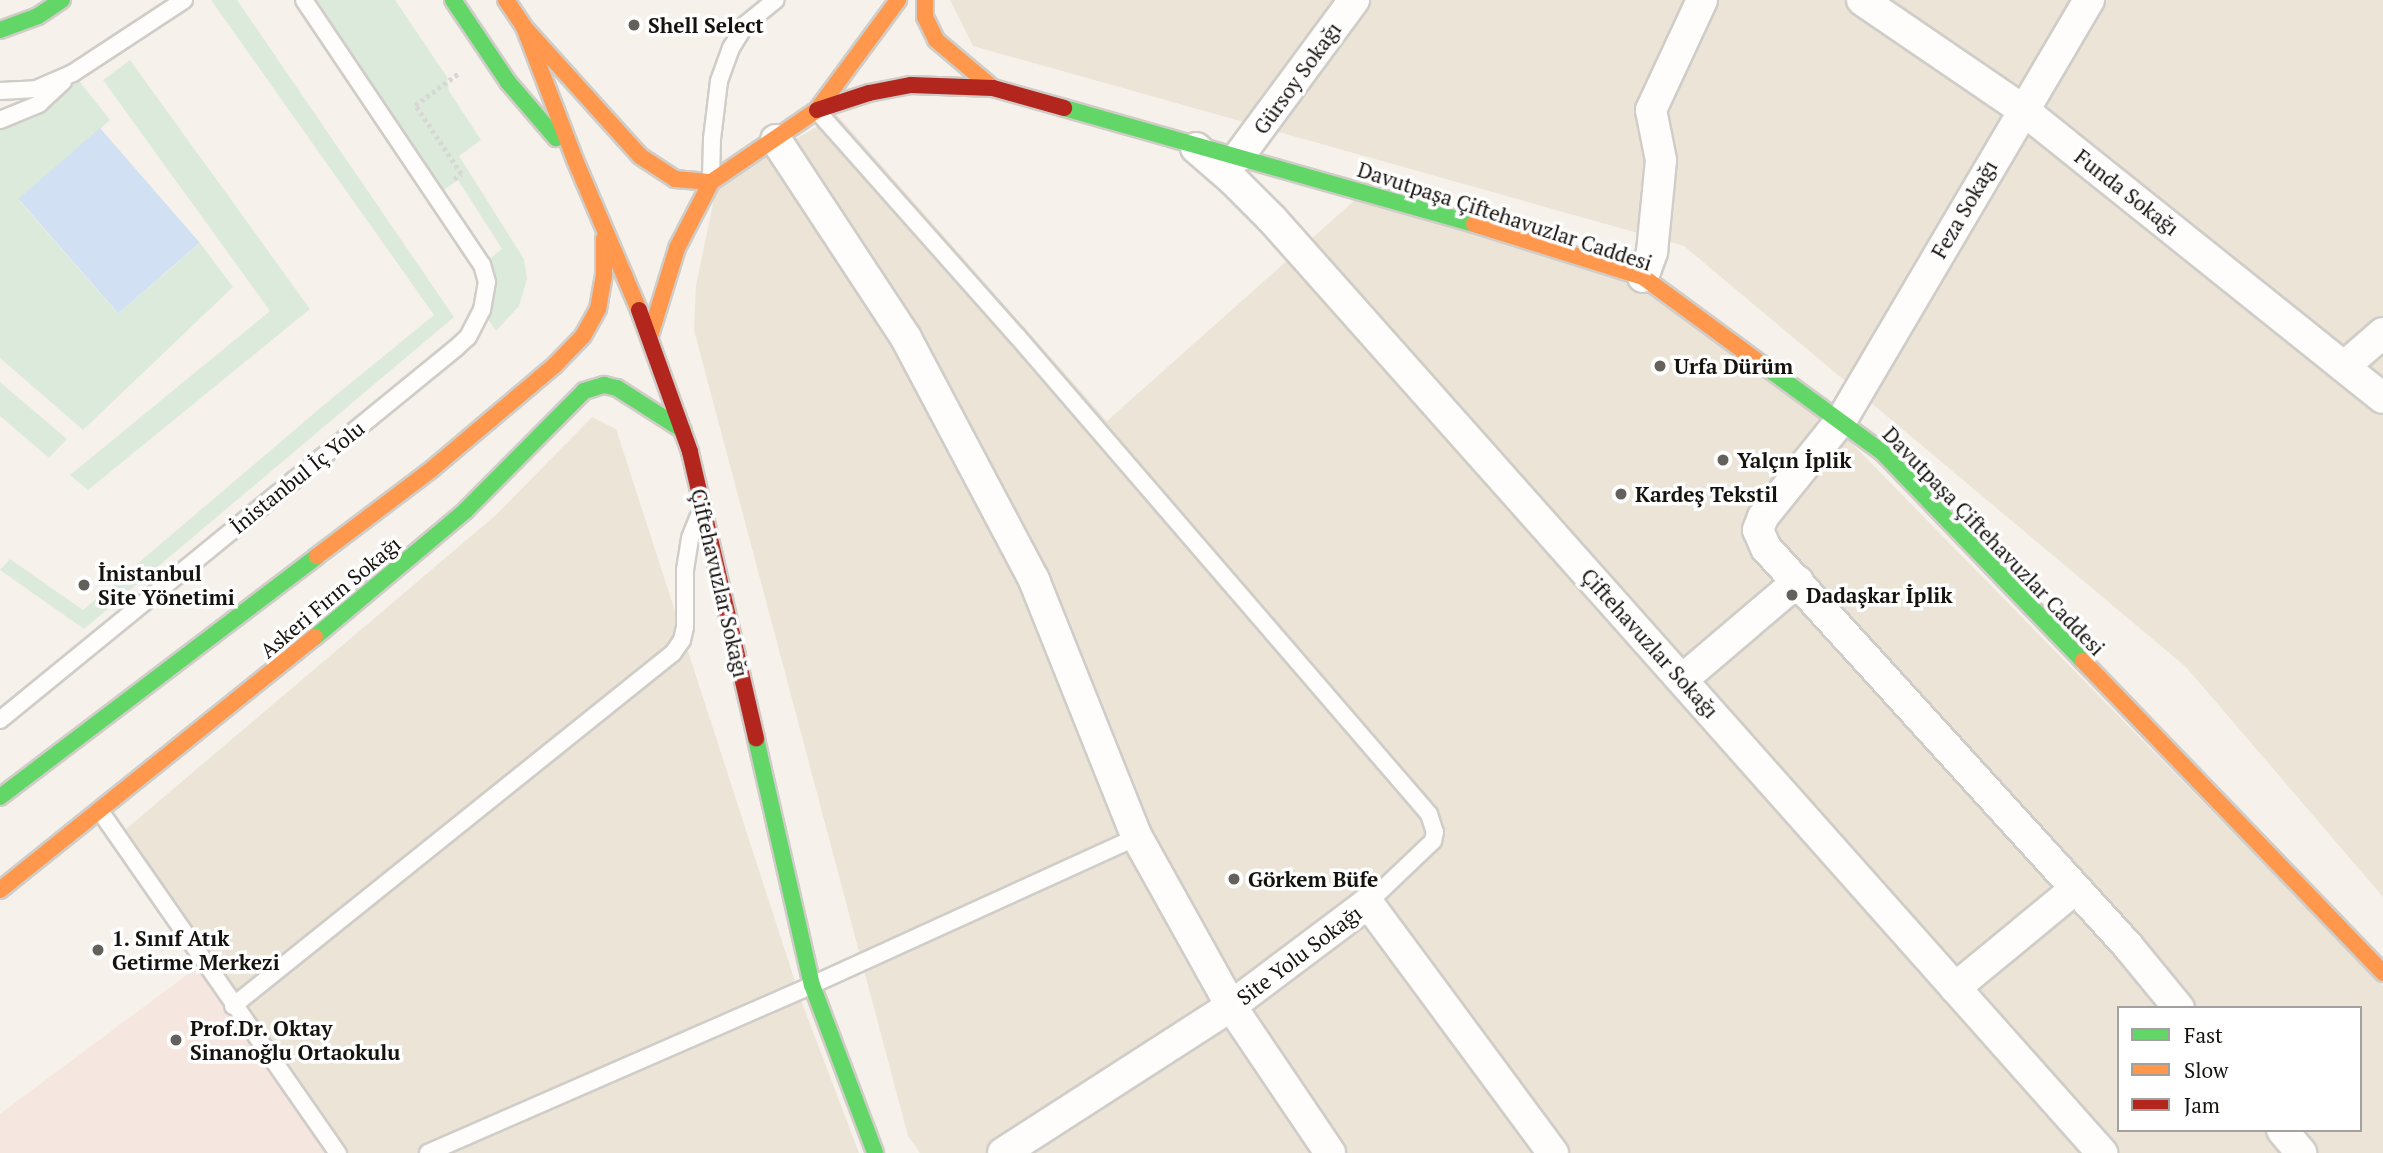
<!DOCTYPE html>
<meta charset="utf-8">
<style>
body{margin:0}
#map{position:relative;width:2383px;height:1153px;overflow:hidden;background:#f6f2eb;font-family:"PT Serif",serif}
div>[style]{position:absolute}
.built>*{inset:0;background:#ece4d7}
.education>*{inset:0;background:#f5e6df}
.green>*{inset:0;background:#dceadc}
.water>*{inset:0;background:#d2e0f3;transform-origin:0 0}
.path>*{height:4.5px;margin-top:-2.25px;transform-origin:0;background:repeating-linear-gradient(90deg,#d8d7d5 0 3.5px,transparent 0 7px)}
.roads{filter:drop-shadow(2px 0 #d0cdc8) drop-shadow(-2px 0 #d0cdc8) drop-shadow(0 2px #d0cdc8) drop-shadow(0 -2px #d0cdc8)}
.lane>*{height:16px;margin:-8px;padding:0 8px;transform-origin:8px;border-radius:8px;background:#fefdfc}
.street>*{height:30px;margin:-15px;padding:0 15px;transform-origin:15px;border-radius:15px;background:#fefdfc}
.fast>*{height:16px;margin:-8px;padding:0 8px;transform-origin:8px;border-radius:8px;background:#63d668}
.slow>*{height:16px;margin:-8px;padding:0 8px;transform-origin:8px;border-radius:8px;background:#ff974d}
.jam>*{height:16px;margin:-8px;padding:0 8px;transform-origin:8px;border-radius:8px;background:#b3261e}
.dots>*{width:19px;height:19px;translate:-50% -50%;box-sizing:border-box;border:4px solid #fff;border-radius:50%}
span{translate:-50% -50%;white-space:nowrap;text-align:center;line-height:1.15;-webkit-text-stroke:7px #fff;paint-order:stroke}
.poi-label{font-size:21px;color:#16130f;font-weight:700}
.left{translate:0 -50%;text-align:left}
.street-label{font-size:21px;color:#16130f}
.legend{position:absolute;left:2117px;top:1006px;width:245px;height:126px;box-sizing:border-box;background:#fff;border:2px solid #a2a19f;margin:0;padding:9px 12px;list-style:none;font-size:21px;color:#16130f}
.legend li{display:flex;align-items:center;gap:14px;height:35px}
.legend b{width:35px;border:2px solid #a2a19f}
</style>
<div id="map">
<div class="built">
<div style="clip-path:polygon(950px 0,2383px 0,2383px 897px,2186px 667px,1684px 246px,973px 46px)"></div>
<div style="clip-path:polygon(evenodd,837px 115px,1107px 421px,1356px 199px,1642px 283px,1826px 417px,2383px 986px,2383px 1153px,920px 1153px,908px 1136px,694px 330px,696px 285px,717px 185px,837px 115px,2119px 1008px,2360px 1008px,2360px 1130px,2119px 1130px,2119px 1008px)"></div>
<div style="clip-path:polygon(592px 417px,616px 429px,802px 1003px,859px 1153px,333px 1153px,112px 841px,497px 514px)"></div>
</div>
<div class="education">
<div style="clip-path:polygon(200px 965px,333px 1153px,0 1153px,0 1114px)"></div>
</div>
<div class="green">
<div style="clip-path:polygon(211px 0,237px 0,454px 317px,84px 629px,0 570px,10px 559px,83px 610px,325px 404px,434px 315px)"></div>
<div style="clip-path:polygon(308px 0,395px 0,447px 77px,449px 91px,481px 140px,459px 156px,524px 259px,527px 279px,519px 306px,496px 331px,482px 310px,482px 265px,502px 249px,458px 180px,438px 194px)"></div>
<div style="clip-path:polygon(130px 60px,310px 309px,88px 490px,70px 475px,270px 311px,103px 80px)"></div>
<div style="clip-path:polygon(73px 73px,110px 120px,19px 200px,118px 314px,200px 243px,233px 287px,83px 430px,0 358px,0 120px)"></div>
<div style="clip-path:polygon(0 382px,67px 439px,49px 458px,0 416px)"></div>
</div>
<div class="water">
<div style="left:100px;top:128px;width:152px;height:108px;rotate:49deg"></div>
</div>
<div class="path">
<div style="left:454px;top:179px;width:9px;rotate:-36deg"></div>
<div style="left:461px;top:174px;width:83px;rotate:-123.7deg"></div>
<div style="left:415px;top:105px;width:54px;rotate:-36deg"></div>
</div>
<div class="roads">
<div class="lane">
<div style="left:0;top:91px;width:36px;rotate:-3deg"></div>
<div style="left:36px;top:89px;width:40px;rotate:-23.4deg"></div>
<div style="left:73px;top:73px;width:133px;rotate:-33.3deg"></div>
<div style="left:818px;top:112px;width:300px;rotate:48.4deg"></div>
<div style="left:1017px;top:336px;width:631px;rotate:49.24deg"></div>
<div style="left:1429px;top:814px;width:19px;rotate:72deg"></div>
<div style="left:1435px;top:832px;width:9px;rotate:103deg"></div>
<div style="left:1433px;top:841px;width:90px;rotate:136.4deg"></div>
<div style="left:0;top:120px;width:42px;rotate:-22.3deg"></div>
<div style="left:39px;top:104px;width:33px;rotate:-43deg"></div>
<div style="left:711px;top:180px;width:41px;rotate:-88.6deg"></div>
<div style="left:712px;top:139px;width:58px;rotate:-83.1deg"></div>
<div style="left:719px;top:81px;width:35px;rotate:-70deg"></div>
<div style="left:731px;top:48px;width:28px;rotate:-58deg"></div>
<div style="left:746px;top:24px;width:38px;rotate:-39deg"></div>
<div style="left:0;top:720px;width:588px;rotate:-39.21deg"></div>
<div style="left:456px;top:348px;width:16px;rotate:-43deg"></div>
<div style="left:468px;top:337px;width:30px;rotate:-63deg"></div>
<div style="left:482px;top:310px;width:28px;rotate:-80deg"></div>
<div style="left:487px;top:282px;width:18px;rotate:-106deg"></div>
<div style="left:482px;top:265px;width:319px;rotate:-123.9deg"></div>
<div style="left:100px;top:811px;width:417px;rotate:55.2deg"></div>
<div style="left:233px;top:1006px;width:564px;rotate:-38.74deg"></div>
<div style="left:673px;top:653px;width:16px;rotate:-55deg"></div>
<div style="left:682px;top:640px;width:13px;rotate:-77deg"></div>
<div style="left:685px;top:627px;width:57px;rotate:-90deg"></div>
<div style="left:685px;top:570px;width:32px;rotate:-81deg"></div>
<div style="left:690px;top:538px;width:22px;rotate:-68deg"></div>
<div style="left:428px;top:1153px;width:419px;rotate:-23.6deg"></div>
<div style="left:812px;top:985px;width:357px;rotate:-24.5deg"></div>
</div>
<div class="street">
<div style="left:1862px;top:0;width:194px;rotate:34.3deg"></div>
<div style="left:2022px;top:109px;width:462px;rotate:38.7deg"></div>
<div style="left:2089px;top:0;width:486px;rotate:120.5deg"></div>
<div style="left:1842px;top:419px;width:126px;rotate:128.9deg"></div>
<div style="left:1763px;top:517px;width:14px;rotate:111deg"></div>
<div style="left:1758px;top:530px;width:20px;rotate:66deg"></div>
<div style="left:1766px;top:548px;width:538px;rotate:47.71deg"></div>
<div style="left:2128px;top:946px;width:80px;rotate:50.6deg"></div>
<div style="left:776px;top:140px;width:237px;rotate:56.7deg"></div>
<div style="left:906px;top:338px;width:274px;rotate:62.1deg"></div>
<div style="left:1034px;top:580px;width:277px;rotate:68.2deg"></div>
<div style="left:1137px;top:837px;width:193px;rotate:60.9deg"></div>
<div style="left:1231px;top:1006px;width:177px;rotate:56deg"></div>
<div style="left:1196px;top:148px;width:48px;rotate:40.7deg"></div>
<div style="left:1232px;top:179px;width:57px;rotate:45deg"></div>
<div style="left:1272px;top:219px;width:1250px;rotate:48.37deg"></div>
<div style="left:1239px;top:156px;width:194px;rotate:-53.6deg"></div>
<div style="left:1643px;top:277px;width:27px;rotate:-70deg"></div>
<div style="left:1652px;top:252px;width:92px;rotate:-84.4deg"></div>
<div style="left:1661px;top:160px;width:51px;rotate:-101.3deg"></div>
<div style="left:1651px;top:110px;width:121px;rotate:-65.1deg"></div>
<div style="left:2346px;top:365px;width:49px;rotate:-40.9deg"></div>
<div style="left:1683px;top:679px;width:151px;rotate:-40.4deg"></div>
<div style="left:1955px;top:988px;width:154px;rotate:-39.5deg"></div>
<div style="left:2282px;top:1130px;width:30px;rotate:50deg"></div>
<div style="left:1003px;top:1153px;width:271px;rotate:-32.8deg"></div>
<div style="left:1231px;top:1006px;width:171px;rotate:-36.9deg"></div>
<div style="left:1368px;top:903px;width:311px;rotate:53.5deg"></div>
</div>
<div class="fast">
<div style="left:453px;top:0;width:99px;rotate:56.1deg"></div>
<div style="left:508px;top:82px;width:74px;rotate:49.4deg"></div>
<div style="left:0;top:30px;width:40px;rotate:-20.2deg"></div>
<div style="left:38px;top:16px;width:29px;rotate:-34deg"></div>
<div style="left:1064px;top:108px;width:426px;rotate:15.8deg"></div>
<div style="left:1763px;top:365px;width:147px;rotate:36.2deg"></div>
<div style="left:1882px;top:452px;width:290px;rotate:46.1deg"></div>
<div style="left:315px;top:637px;width:196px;rotate:-40deg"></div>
<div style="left:465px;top:511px;width:169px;rotate:-45.2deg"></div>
<div style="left:584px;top:391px;width:21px;rotate:-17deg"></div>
<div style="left:604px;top:385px;width:13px;rotate:13deg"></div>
<div style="left:617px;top:388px;width:78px;rotate:32.5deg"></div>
<div style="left:756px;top:739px;width:252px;rotate:77.2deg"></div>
<div style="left:812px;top:985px;width:179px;rotate:69.4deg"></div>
<div style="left:0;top:797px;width:398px;rotate:-37.2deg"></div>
</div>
<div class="slow">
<div style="left:506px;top:0;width:32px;rotate:56deg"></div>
<div style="left:524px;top:27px;width:173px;rotate:48deg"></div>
<div style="left:640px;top:156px;width:42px;rotate:33.3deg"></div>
<div style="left:675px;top:179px;width:36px;rotate:5deg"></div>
<div style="left:925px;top:0;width:17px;rotate:90deg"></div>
<div style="left:925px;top:17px;width:25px;rotate:64deg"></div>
<div style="left:936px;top:40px;width:75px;rotate:40.1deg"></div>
<div style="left:524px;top:27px;width:142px;rotate:69deg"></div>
<div style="left:575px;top:160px;width:163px;rotate:66.9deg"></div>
<div style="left:1474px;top:224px;width:177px;rotate:17.4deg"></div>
<div style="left:1643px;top:277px;width:149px;rotate:36.3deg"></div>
<div style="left:650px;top:336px;width:92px;rotate:-72.9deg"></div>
<div style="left:677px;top:248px;width:74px;rotate:-62.7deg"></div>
<div style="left:711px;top:182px;width:128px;rotate:-34.2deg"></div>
<div style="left:817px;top:110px;width:137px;rotate:-53.6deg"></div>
<div style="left:317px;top:556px;width:144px;rotate:-37.1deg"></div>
<div style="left:432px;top:469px;width:161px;rotate:-40.2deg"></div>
<div style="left:555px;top:365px;width:40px;rotate:-46deg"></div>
<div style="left:583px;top:336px;width:31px;rotate:-61deg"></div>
<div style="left:598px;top:309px;width:36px;rotate:-80deg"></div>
<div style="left:604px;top:274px;width:35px;rotate:-90deg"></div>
<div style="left:2083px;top:661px;width:433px;rotate:46.1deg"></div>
<div style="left:0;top:890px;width:404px;rotate:-38.8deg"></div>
</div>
<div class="jam">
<div style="left:817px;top:110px;width:55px;rotate:-18.1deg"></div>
<div style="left:869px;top:93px;width:43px;rotate:-10.8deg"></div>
<div style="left:911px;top:85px;width:82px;rotate:2.1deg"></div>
<div style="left:993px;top:88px;width:74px;rotate:15.7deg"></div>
<div style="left:639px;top:310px;width:151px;rotate:70.2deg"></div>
<div style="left:690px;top:452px;width:294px;rotate:77deg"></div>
</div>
</div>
<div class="dots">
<div style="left:634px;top:25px;background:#64615c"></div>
<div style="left:1660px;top:366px;background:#64615c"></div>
<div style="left:1723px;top:460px;background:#64615c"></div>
<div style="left:1621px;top:494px;background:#64615c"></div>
<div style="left:84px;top:585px;background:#64615c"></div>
<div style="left:1792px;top:595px;background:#64615c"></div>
<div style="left:1234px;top:879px;background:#64615c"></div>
<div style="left:98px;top:950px;background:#64615c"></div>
<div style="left:176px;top:1040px;background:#64615c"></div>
</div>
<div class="poi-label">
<span class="left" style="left:648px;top:25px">Shell Select</span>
<span class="left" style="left:1674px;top:366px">Urfa Dürüm</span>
<span class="left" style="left:1737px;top:460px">Yalçın İplik</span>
<span class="left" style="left:1635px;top:494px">Kardeş Tekstil</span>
<span class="left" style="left:98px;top:585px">İnistanbul<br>Site Yönetimi</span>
<span class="left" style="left:1806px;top:595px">Dadaşkar İplik</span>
<span class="left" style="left:1248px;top:879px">Görkem Büfe</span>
<span class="left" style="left:112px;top:950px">1. Sınıf Atık<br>Getirme Merkezi</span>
<span class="left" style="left:190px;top:1040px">Prof.Dr. Oktay<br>Sinanoğlu Ortaokulu</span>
</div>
<div class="street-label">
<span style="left:1297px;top:78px;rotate:-54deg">Gürsoy Sokağı</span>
<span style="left:2127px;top:192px;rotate:38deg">Funda Sokağı</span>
<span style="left:1964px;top:209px;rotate:-60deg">Feza Sokağı</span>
<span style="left:1505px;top:216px;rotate:18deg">Davutpaşa Çiftehavuzlar Caddesi</span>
<span style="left:297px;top:477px;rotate:-39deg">İnistanbul İç Yolu</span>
<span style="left:1994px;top:541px;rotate:46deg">Davutpaşa Çiftehavuzlar Caddesi</span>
<span style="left:720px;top:583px;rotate:77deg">Çiftehavuzlar Sokağı</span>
<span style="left:330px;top:597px;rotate:-40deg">Askeri Fırın Sokağı</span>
<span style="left:1650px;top:643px;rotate:48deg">Çiftehavuzlar Sokağı</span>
<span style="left:1299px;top:955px;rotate:-37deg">Site Yolu Sokağı</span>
</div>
<ul class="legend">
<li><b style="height:9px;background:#63d668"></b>Fast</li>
<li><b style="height:9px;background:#ff974d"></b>Slow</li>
<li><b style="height:9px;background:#b3261e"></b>Jam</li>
</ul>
</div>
